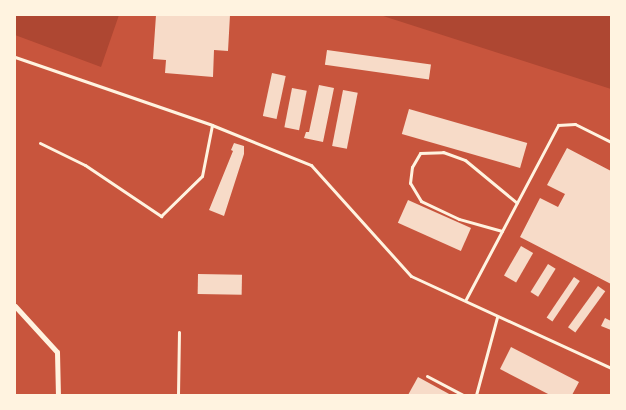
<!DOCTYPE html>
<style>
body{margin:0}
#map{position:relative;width:626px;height:410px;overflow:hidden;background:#c8553d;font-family:"DM Sans",sans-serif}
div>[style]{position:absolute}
.green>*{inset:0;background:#ae4732}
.building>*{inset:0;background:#f7dbc8;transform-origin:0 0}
.service>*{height:3px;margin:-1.5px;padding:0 1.5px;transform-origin:1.5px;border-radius:1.5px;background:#fff3e0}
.minor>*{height:5px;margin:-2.5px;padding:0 2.5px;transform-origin:2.5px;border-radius:2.5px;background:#fff3e0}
span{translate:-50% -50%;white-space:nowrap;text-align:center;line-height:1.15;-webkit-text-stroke:5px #fff3e0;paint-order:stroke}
.frame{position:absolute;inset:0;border:16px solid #fff3e0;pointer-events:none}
</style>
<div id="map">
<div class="green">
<div style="clip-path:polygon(15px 15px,119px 15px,101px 67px,15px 35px)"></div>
<div style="clip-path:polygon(380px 15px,611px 15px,611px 89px)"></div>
</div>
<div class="building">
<div style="clip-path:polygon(156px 15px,230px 15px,228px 51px,214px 50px,213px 77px,165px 73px,166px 60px,153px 59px)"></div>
<div style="left:327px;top:50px;width:105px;height:15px;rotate:8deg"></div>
<div style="left:272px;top:73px;width:14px;height:44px;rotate:12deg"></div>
<div style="clip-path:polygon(319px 85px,334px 88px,323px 142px,304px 138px,306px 132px,309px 132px)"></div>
<div style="left:292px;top:88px;width:15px;height:40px;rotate:11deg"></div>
<div style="left:343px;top:90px;width:15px;height:57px;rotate:11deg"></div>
<div style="left:409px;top:109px;width:123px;height:26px;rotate:16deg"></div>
<div style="clip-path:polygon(234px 143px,244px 146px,244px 154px,224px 216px,209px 210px,233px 151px,231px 150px)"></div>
<div style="clip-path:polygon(567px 148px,611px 171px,611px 284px,520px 237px,540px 198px,558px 207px,565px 194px,547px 185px)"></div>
<div style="left:408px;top:200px;width:69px;height:25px;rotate:24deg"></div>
<div style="left:521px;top:246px;width:14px;height:34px;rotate:30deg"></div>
<div style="left:548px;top:264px;width:9px;height:33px;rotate:32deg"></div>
<div style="left:198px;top:274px;width:44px;height:20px;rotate:1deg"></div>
<div style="left:574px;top:277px;width:7px;height:49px;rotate:34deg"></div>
<div style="left:598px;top:286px;width:9px;height:51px;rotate:36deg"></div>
<div style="clip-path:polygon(605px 318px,611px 321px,611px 330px,601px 326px)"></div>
<div style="clip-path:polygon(511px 347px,579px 382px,572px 395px,550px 395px,500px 369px)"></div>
<div style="clip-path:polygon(418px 377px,451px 395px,408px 395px)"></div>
</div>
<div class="service">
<div style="left:15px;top:57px;width:208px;rotate:19deg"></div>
<div style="left:212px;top:125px;width:107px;rotate:22deg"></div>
<div style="left:311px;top:165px;width:149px;rotate:48deg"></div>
<div style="left:411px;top:276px;width:220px;rotate:24.7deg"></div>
<div style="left:40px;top:143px;width:50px;rotate:26.1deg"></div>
<div style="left:85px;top:165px;width:92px;rotate:33.9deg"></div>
<div style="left:161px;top:216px;width:57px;rotate:-44.3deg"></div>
<div style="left:202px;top:176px;width:52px;rotate:-78.9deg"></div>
<div style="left:502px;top:231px;width:45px;rotate:-164.4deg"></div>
<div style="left:459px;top:219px;width:42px;rotate:-154.7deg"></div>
<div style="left:421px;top:201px;width:21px;rotate:-121deg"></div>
<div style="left:410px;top:183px;width:16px;rotate:-83deg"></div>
<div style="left:412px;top:167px;width:16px;rotate:-60deg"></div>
<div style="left:420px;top:153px;width:23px;rotate:-2deg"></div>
<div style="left:443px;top:152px;width:23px;rotate:20deg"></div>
<div style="left:465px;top:160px;width:67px;rotate:39.6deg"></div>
<div style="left:466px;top:299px;width:197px;rotate:-62.1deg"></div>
<div style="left:558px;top:125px;width:17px;rotate:-3deg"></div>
<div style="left:575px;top:124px;width:40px;rotate:26.6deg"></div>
<div style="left:427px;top:376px;width:41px;rotate:27.8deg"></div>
<div style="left:178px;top:395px;width:63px;rotate:-89.1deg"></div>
<div style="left:476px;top:395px;width:81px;rotate:-74.9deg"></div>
</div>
<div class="minor">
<div style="left:15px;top:306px;width:62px;rotate:47.6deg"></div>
<div style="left:57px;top:352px;width:43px;rotate:88.7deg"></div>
</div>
<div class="frame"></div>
</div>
